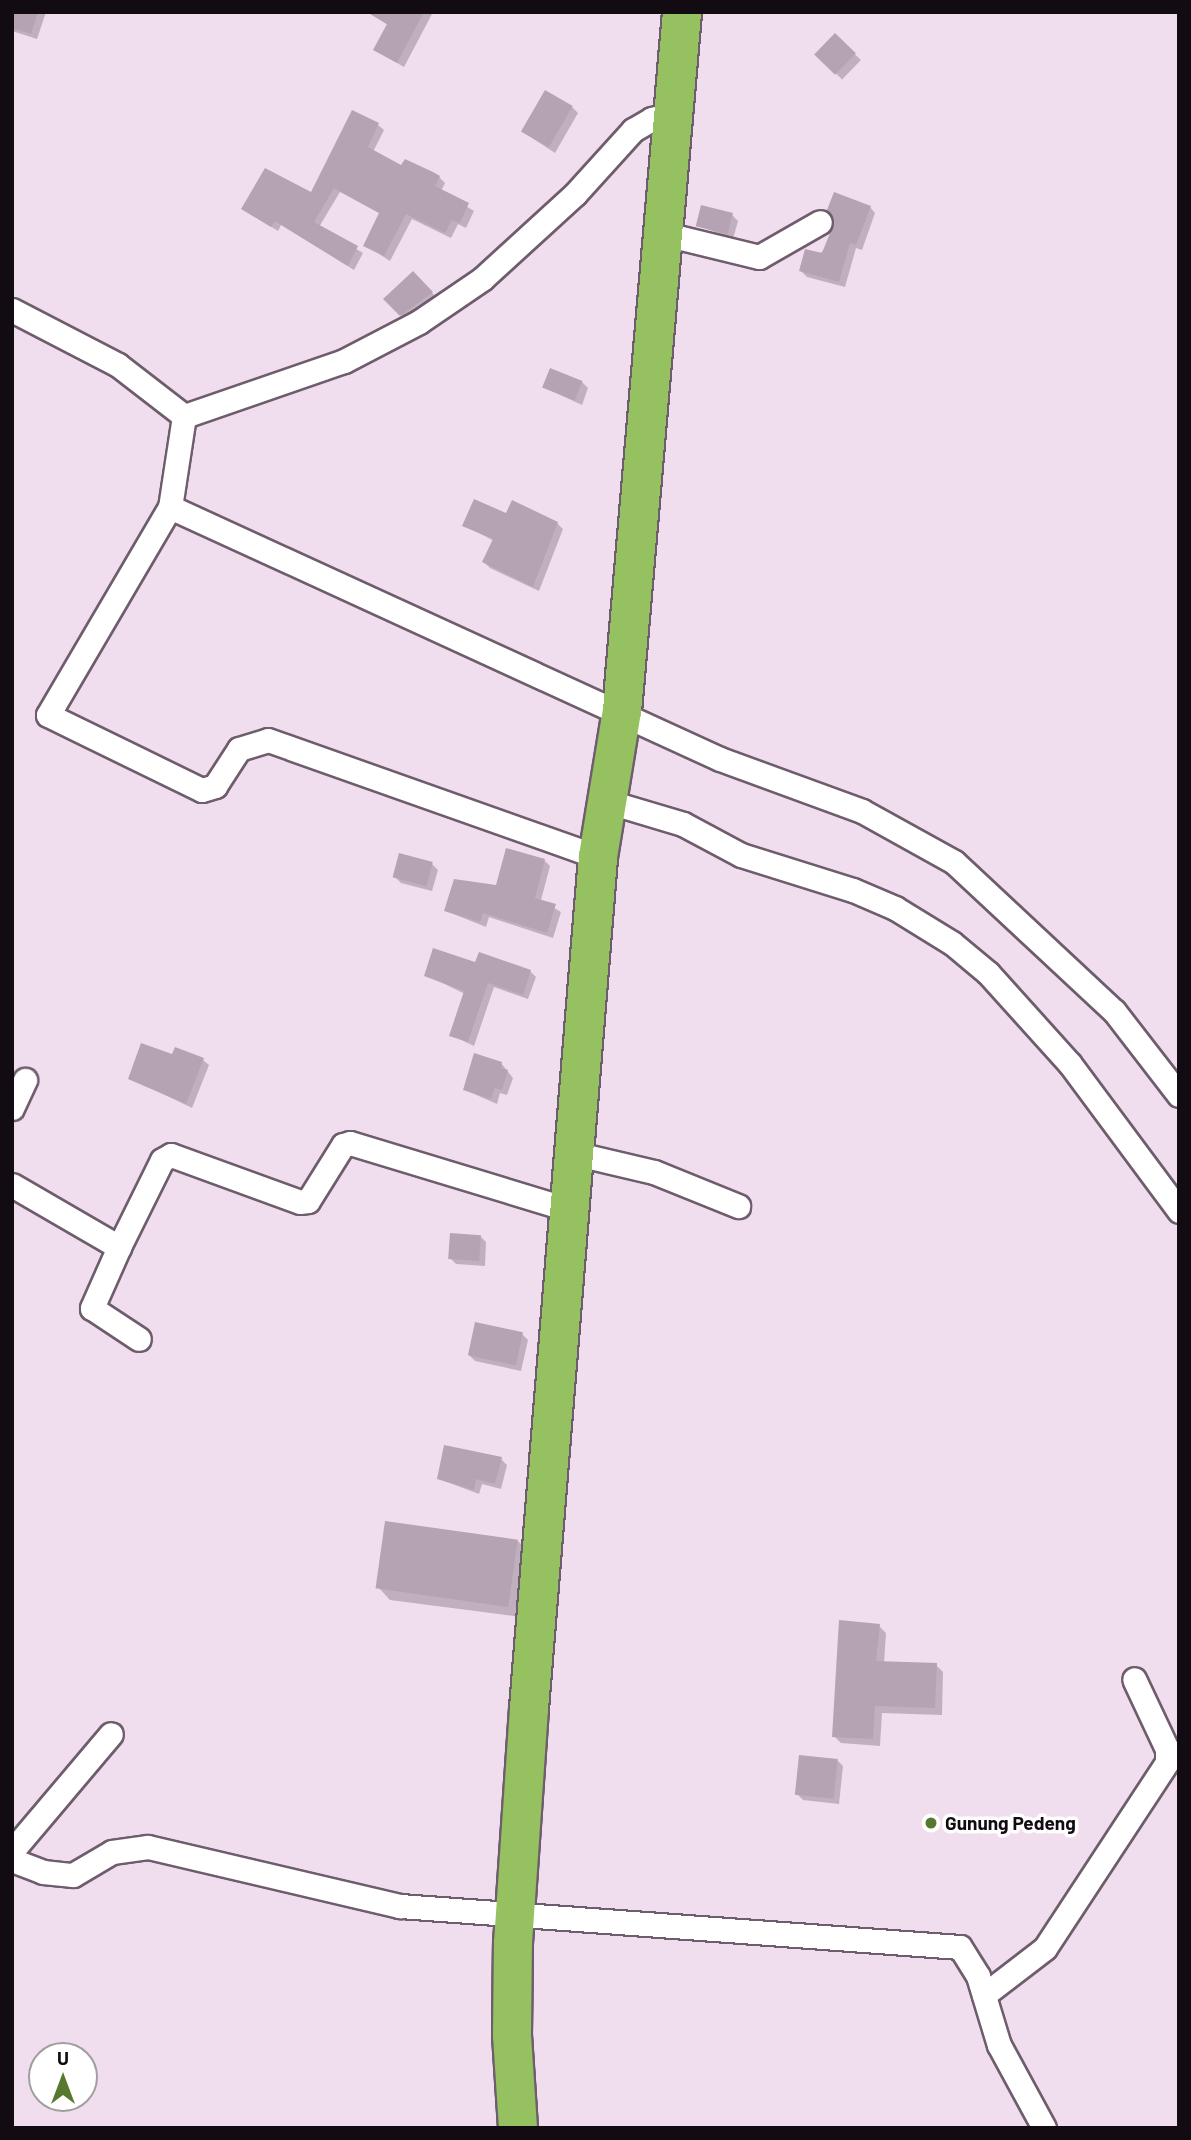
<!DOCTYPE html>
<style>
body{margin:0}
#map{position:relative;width:1191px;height:2140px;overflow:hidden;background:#f0ddee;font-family:Barlow,sans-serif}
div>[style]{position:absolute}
.shadow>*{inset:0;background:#0003;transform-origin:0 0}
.building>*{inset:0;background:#b5a3b3;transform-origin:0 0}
.roads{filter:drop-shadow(2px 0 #6e5d6c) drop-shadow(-2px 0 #6e5d6c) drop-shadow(0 2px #6e5d6c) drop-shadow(0 -2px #6e5d6c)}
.street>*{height:23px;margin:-11.5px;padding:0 11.5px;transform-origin:11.5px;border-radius:11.5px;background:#fff}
.highway>*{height:38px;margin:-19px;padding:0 19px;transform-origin:19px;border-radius:19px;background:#95c160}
.dots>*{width:19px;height:19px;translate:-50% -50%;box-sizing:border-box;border:4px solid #fff;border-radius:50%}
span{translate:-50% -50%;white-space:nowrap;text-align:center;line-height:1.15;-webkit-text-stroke:7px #fff;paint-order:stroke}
.poi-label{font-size:19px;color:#120c12;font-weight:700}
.left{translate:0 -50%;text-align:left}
.frame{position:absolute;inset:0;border:14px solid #120c12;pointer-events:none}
.north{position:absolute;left:28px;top:2042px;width:70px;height:70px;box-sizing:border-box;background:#fff;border:2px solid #a09ea0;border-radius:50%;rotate:0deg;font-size:19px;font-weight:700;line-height:28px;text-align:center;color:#120c12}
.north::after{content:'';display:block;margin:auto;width:24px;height:32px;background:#58782f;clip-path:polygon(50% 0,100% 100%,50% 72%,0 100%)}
</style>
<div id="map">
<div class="shadow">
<div style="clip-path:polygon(12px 12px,46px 12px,37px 39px,12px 31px)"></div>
<div style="clip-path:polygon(367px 12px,432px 14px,404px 67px,375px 50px,388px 25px)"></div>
<div style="left:835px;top:35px;width:36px;height:27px;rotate:44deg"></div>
<div style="clip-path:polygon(572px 107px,578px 113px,555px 153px,523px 132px)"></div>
<div style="clip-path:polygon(378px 125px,384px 130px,373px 152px,402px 168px,439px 177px,445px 183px,441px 191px,474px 211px,466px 228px,458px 224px,451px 238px,412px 219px,390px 261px,365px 245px,381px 214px,340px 192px,319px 227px,363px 253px,354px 270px,281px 225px,278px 231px,243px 209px,312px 194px)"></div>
<div style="clip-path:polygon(870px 207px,875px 213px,862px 250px,856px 248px,845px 287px,807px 277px,801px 271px)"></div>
<div style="clip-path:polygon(732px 215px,738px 221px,733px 239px,697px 225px)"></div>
<div style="clip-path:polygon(413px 273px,438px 299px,407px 321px,386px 299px)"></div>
<div style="clip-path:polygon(582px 382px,588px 388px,582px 405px,545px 388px)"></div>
<div style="clip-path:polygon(507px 515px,557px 523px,563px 529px,539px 591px,490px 568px,484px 562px,494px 541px,464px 525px)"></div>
<div style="clip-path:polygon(544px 860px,550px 866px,541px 900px,561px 912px,553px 938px,489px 917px,486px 927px,446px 911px)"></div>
<div style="clip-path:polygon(432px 864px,438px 870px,432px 891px,401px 883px,395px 877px)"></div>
<div style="clip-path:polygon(476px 964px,530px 971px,536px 977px,528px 999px,494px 987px,474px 1046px,451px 1035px,465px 994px,426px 975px)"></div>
<div style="clip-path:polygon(173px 1056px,203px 1060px,209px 1065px,192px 1108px,130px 1078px)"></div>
<div style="clip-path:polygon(501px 1063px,513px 1078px,507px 1095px,500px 1093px,497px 1104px,465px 1090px)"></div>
<div style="clip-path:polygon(480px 1236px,486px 1242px,485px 1266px,456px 1264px,450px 1258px)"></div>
<div style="clip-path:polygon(522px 1334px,528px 1340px,521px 1371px,475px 1361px,469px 1355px)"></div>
<div style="clip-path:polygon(501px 1459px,507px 1465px,501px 1489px,482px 1484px,479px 1494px,439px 1479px)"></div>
<div style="clip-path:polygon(517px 1540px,529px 1553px,521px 1617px,390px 1600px,378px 1587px)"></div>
<div style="clip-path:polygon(879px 1626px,886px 1633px,884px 1663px,936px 1665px,943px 1672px,942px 1715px,882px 1713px,880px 1746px,841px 1743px,834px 1736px)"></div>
<div style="clip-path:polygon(837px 1760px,843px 1766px,839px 1804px,803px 1800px,797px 1794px)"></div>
</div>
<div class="building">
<div style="clip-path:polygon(12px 12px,38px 12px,31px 34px,12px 28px)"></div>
<div style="clip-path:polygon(367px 12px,424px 12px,397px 63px,373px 50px,387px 24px)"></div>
<div style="left:835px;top:33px;width:29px;height:30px;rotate:44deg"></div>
<div style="left:545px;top:90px;width:32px;height:48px;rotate:30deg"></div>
<div style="clip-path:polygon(352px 110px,379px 123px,368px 147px,401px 165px,405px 159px,433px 172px,440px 176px,435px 186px,469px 203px,460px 223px,452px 220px,445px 233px,406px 214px,384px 256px,363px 246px,379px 213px,334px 188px,314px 222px,358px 246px,348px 266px,275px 221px,271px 227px,241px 209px,265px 168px,311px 192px)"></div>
<div style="clip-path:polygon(834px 192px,871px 206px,856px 245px,850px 243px,839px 282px,799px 271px,805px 249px,822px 253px,834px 223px,827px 210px)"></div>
<div style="left:701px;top:205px;width:33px;height:22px;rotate:14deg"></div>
<div style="clip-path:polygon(413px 271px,433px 292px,400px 316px,383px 299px)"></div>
<div style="left:550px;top:368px;width:35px;height:21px;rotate:22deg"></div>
<div style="clip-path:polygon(474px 499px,506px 513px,512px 500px,558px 522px,533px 587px,482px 562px,493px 539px,462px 526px)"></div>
<div style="clip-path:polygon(506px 848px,545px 859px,535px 898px,556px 904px,547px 933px,483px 913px,480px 922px,444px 911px,454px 879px,496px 885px)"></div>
<div style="left:399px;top:853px;width:35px;height:25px;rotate:15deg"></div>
<div style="clip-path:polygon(433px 948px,475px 962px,479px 952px,531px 970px,523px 995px,488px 983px,468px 1042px,449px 1036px,464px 991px,424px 976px)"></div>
<div style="clip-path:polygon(141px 1043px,172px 1054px,175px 1047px,204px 1058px,186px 1104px,128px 1079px)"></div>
<div style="clip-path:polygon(474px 1053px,502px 1062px,501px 1068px,508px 1070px,502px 1090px,495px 1088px,491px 1099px,463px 1090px)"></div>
<div style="left:450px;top:1233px;width:31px;height:26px;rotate:4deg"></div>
<div style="left:475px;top:1322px;width:49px;height:34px;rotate:12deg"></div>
<div style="clip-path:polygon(444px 1445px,502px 1457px,495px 1484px,476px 1479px,474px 1490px,437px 1479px)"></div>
<div style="left:385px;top:1521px;width:134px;height:68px;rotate:8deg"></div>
<div style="clip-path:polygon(839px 1620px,880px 1624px,876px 1661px,937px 1663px,935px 1708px,875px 1706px,873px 1739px,832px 1737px)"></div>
<div style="left:799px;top:1755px;width:39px;height:40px;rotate:6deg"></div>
</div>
<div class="roads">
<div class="street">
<div style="left:673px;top:114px;width:22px;rotate:167deg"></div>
<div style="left:652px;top:119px;width:22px;rotate:150deg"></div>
<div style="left:633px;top:130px;width:86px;rotate:132.2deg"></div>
<div style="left:575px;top:194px;width:126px;rotate:137.6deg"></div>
<div style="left:482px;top:279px;width:76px;rotate:145.7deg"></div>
<div style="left:419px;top:322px;width:85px;rotate:152.5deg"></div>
<div style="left:344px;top:361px;width:169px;rotate:161deg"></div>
<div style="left:184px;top:416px;width:92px;rotate:98.7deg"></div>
<div style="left:170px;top:507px;width:605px;rotate:24.62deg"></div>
<div style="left:720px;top:759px;width:151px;rotate:20.1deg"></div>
<div style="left:862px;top:811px;width:105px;rotate:29deg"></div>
<div style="left:954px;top:862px;width:219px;rotate:43deg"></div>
<div style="left:1114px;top:1011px;width:106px;rotate:52.3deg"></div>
<div style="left:665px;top:234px;width:97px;rotate:13.7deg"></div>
<div style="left:759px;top:257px;width:70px;rotate:-29.8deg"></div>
<div style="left:12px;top:310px;width:119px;rotate:27.4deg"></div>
<div style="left:118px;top:365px;width:83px;rotate:37.7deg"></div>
<div style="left:170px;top:507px;width:241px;rotate:120.4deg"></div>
<div style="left:48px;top:715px;width:171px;rotate:26deg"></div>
<div style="left:202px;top:790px;width:14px;rotate:-17deg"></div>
<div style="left:215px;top:786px;width:44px;rotate:-57deg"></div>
<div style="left:239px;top:749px;width:30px;rotate:-17deg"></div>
<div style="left:268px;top:740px;width:350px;rotate:19.5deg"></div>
<div style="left:606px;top:801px;width:80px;rotate:16.6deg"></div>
<div style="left:683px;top:824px;width:66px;rotate:28.1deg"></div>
<div style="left:741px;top:855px;width:117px;rotate:17.4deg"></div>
<div style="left:853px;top:890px;width:46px;rotate:23.2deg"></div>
<div style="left:895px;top:908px;width:67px;rotate:31.6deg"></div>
<div style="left:952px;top:943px;width:47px;rotate:39.8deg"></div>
<div style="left:988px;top:973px;width:122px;rotate:48deg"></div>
<div style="left:1070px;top:1064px;width:183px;rotate:53.4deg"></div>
<div style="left:12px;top:1108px;width:31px;rotate:-65deg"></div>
<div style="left:573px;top:1153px;width:83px;rotate:13.2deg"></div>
<div style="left:654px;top:1172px;width:91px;rotate:22deg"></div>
<div style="left:12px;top:1185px;width:124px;rotate:30.1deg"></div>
<div style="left:119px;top:1247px;width:97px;rotate:-63.7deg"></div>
<div style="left:162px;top:1160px;width:10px;rotate:-29deg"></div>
<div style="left:171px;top:1155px;width:137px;rotate:20deg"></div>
<div style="left:300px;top:1202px;width:8px;rotate:-7deg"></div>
<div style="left:308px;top:1201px;width:66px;rotate:-58deg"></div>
<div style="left:343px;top:1145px;width:7px;rotate:-16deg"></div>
<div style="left:350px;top:1143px;width:227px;rotate:16.9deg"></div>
<div style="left:119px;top:1247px;width:67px;rotate:113.9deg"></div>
<div style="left:92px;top:1308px;width:56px;rotate:33.4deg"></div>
<div style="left:12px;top:1851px;width:153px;rotate:-49.8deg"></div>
<div style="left:12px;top:1860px;width:33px;rotate:21deg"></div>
<div style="left:43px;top:1872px;width:30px;rotate:6deg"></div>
<div style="left:73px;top:1875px;width:45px;rotate:-30.5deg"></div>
<div style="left:112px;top:1852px;width:36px;rotate:-8deg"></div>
<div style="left:148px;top:1847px;width:259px;rotate:13.2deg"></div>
<div style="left:400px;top:1906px;width:561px;rotate:4.19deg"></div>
<div style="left:960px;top:1947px;width:34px;rotate:58deg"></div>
<div style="left:978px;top:1976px;width:72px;rotate:73.1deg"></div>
<div style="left:999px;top:2045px;width:94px;rotate:61.5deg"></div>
<div style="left:984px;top:1995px;width:77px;rotate:-37.6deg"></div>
<div style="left:1045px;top:1948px;width:222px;rotate:-56.7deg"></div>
<div style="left:1167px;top:1762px;width:13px;rotate:-90deg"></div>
<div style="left:1167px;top:1749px;width:77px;rotate:-115.2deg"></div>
</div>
<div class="highway">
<div style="left:518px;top:2128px;width:93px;rotate:-93.7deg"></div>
<div style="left:512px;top:2035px;width:92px;rotate:-89.4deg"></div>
<div style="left:513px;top:1943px;width:236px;rotate:-86.1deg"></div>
<div style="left:529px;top:1708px;width:854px;rotate:-85.36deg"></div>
<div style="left:598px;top:857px;width:148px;rotate:-80.7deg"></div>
<div style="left:622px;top:711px;width:702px;rotate:-85.09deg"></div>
</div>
</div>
<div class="dots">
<div style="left:931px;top:1823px;background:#58782f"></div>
</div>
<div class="poi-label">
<span class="left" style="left:945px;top:1823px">Gunung Pedeng</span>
</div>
<div class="frame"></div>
<div class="north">U</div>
</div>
